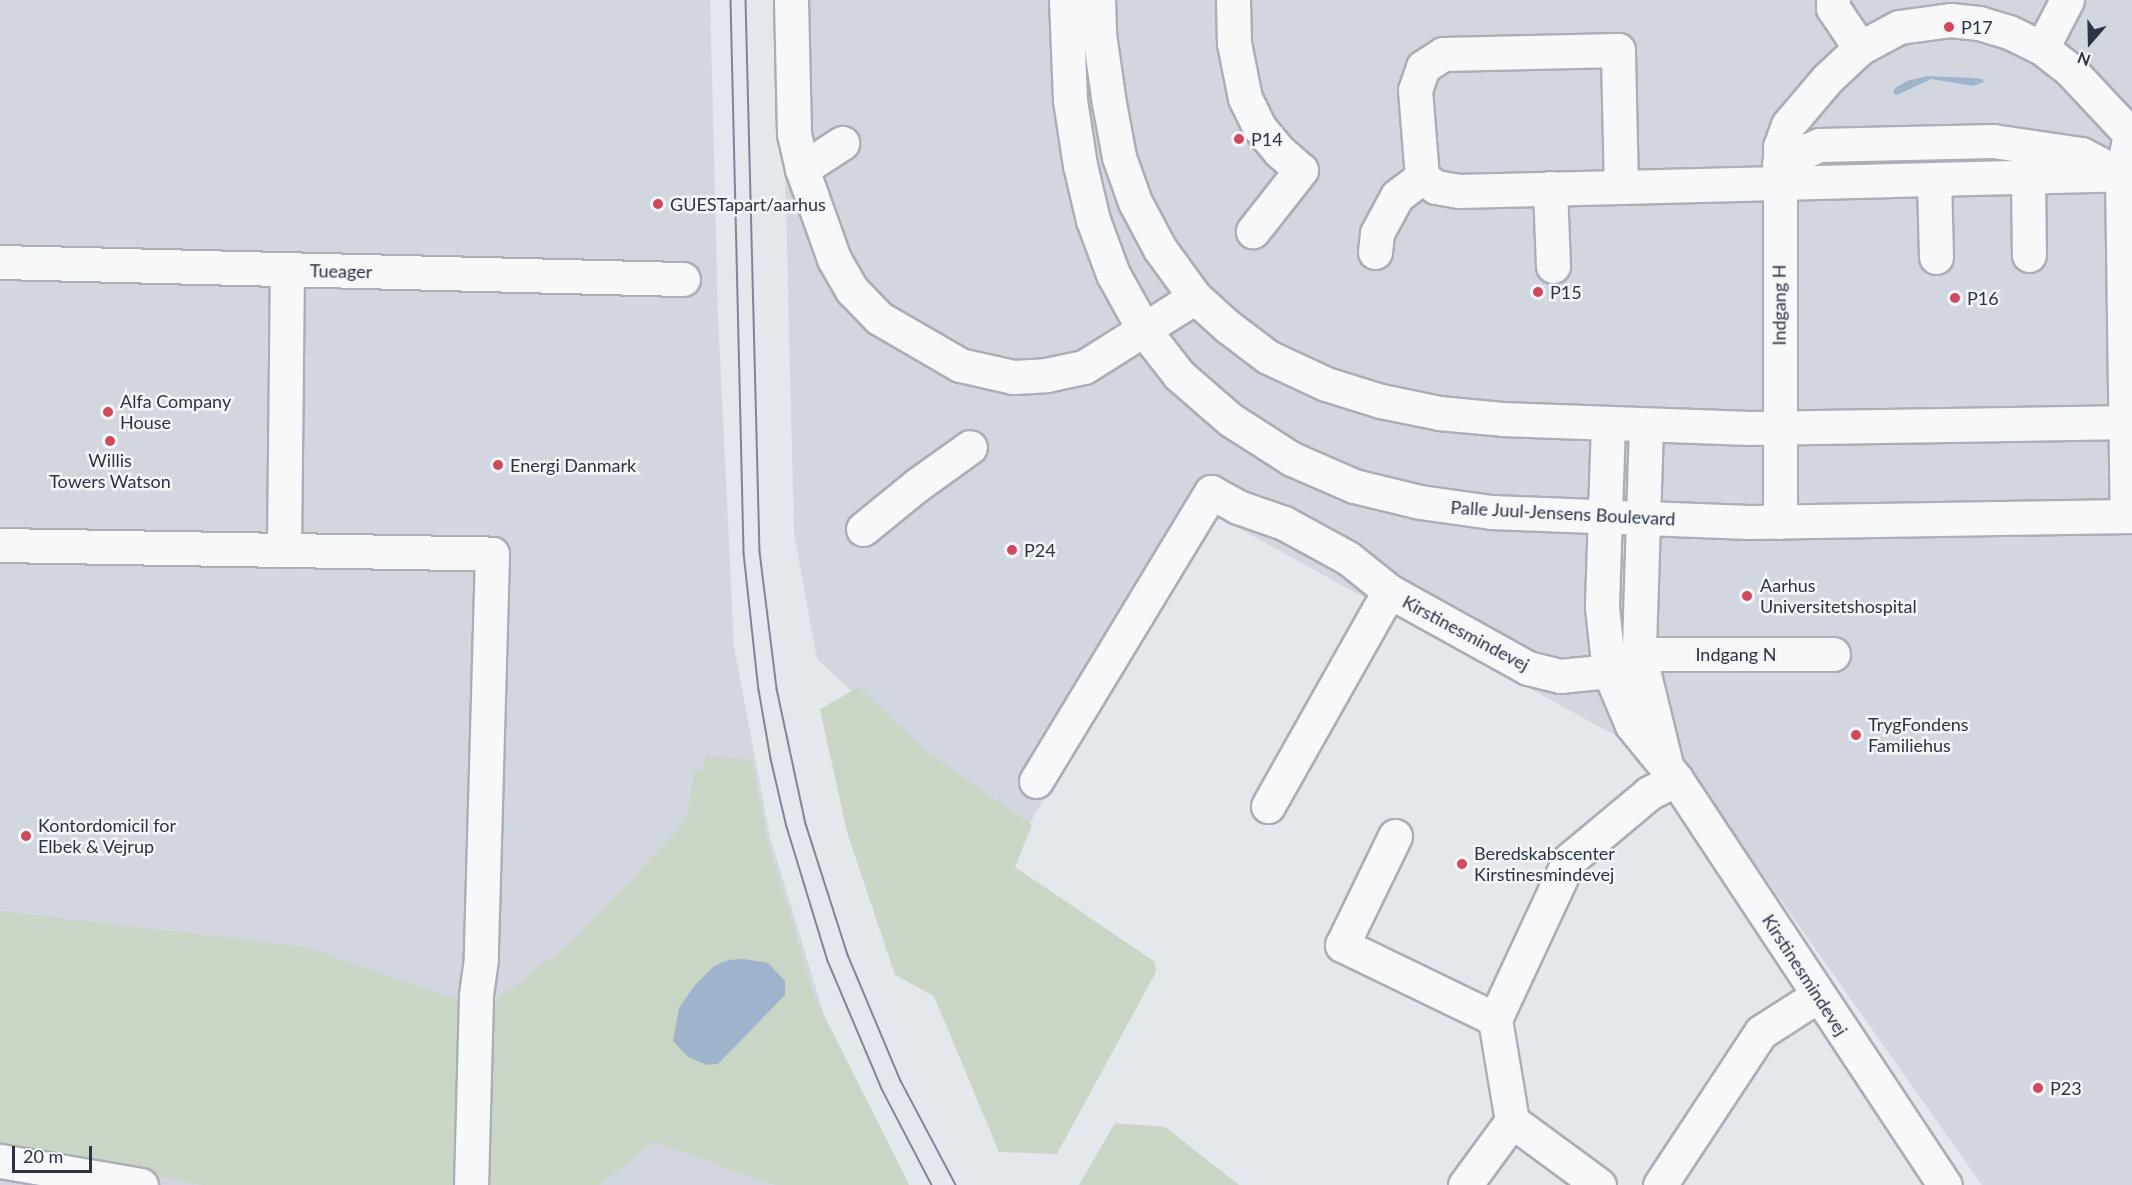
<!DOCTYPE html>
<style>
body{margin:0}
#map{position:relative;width:2132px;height:1185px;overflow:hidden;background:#e4e7ec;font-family:Lato,sans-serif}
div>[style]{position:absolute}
.built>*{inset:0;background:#d2d6de}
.green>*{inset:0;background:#c9d6c5}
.water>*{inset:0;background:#9fb4cc}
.roads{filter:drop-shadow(2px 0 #a9aeb7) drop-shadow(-2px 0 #a9aeb7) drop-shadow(0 2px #a9aeb7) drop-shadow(0 -2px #a9aeb7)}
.minor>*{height:33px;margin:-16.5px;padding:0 16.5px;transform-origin:16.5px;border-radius:16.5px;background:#f7f8fa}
.tram>*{height:1.5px;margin:-0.75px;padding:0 0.75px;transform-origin:0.75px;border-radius:0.75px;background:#7d8696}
.dots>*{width:16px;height:16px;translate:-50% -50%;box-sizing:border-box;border:3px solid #f4f6f9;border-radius:50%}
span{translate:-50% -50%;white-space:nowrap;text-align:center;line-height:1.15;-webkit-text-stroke:5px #f4f6f9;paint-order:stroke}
.poi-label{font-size:18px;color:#2b3445}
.left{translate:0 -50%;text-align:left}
.street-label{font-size:18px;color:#2b3445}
.north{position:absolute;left:2060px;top:12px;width:60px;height:60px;-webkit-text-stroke:4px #f4f6f9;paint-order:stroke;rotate:200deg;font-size:16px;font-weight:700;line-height:24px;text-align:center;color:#2b3445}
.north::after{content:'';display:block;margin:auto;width:21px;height:27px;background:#2b3445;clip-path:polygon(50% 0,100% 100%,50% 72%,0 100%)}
.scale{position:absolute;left:12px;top:1146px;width:80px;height:27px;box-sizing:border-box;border:3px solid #2b3445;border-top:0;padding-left:8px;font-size:18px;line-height:21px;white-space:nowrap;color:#2b3445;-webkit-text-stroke:4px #f4f6f9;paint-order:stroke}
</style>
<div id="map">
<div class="built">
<div style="clip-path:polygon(0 0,710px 0,718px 316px,734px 647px,770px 837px,824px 1015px,909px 1185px,0 1185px)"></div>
<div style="clip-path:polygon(781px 0,2132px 0,2132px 1185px,1982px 1185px,1696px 780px,1213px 514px,1028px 826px,917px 753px,817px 659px,794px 533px)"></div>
</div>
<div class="green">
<div style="clip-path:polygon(859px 687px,924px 750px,1032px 825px,1015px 867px,1155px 962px,1156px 972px,1057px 1154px,999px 1152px,934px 996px,895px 975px,847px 832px,820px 709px)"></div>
<div style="clip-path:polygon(705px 756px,752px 760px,767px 839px,814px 996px,909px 1185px,776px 1185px,653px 1142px,600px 1185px,202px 1185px,104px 1165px,0 1149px,0 911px,306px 947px,460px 1001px,496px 1000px,572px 942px,686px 821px,695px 770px,703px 771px)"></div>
<div style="clip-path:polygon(1115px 1123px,1165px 1127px,1239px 1185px,1079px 1185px)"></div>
</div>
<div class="water">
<div style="clip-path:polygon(1927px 76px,1973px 78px,1982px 79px,1984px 82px,1973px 86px,1931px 79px,1897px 95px,1893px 93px,1895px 88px,1907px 81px)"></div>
<div style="clip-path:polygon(743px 959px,768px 963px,785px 981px,785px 995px,718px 1064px,707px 1065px,688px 1057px,673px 1041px,679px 1008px,695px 985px,714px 966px,728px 960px)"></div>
</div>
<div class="roads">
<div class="minor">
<div style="left:791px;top:0;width:134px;rotate:88.7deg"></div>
<div style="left:794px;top:134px;width:36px;rotate:77deg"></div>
<div style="left:802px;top:169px;width:96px;rotate:70.4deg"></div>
<div style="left:834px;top:259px;width:36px;rotate:60deg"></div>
<div style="left:852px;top:290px;width:39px;rotate:46deg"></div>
<div style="left:879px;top:318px;width:94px;rotate:30.1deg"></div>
<div style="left:960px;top:365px;width:54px;rotate:12.8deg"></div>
<div style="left:1013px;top:377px;width:33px;rotate:-3deg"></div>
<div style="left:1046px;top:375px;width:39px;rotate:-12deg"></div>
<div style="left:1084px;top:367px;width:131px;rotate:-32.2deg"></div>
<div style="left:1066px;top:0;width:100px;rotate:87.7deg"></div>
<div style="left:1070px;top:100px;width:66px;rotate:81.3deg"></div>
<div style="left:1080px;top:165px;width:57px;rotate:76.7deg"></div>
<div style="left:1093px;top:220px;width:58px;rotate:69.7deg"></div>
<div style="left:1113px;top:274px;width:64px;rotate:61deg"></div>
<div style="left:1144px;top:330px;width:57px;rotate:52.1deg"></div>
<div style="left:1179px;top:375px;width:69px;rotate:40.9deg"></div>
<div style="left:1231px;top:420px;width:72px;rotate:32.6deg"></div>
<div style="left:1292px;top:459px;width:68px;rotate:23.5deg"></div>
<div style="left:1354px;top:486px;width:68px;rotate:13.6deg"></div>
<div style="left:1420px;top:502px;width:72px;rotate:8deg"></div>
<div style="left:1491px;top:512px;width:258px;rotate:2.2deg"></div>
<div style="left:1749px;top:522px;width:383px;rotate:-0.9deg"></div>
<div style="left:1098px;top:0;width:34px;rotate:88deg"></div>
<div style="left:1099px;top:34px;width:70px;rotate:81.8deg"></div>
<div style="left:1109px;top:103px;width:55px;rotate:79.5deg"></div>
<div style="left:1119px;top:157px;width:48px;rotate:70.4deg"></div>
<div style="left:1135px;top:202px;width:53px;rotate:62deg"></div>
<div style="left:1160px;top:249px;width:59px;rotate:53.9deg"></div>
<div style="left:1195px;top:297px;width:43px;rotate:42.2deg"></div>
<div style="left:1227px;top:326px;width:51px;rotate:37.1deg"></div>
<div style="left:1268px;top:357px;width:64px;rotate:25deg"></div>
<div style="left:1326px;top:384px;width:58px;rotate:17.2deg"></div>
<div style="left:1381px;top:401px;width:59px;rotate:11.7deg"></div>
<div style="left:1439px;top:413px;width:63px;rotate:5.4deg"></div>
<div style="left:1502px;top:419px;width:248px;rotate:2.1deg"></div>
<div style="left:1750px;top:428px;width:382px;rotate:-0.9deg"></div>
<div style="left:1233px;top:0;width:43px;rotate:88.7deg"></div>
<div style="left:1234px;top:43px;width:56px;rotate:78.7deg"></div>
<div style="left:1245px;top:98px;width:32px;rotate:64deg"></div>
<div style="left:1259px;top:127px;width:31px;rotate:50deg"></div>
<div style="left:1279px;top:151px;width:29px;rotate:41deg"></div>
<div style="left:1301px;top:170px;width:78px;rotate:128.2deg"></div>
<div style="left:1833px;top:0;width:8px;rotate:90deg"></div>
<div style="left:1833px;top:8px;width:48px;rotate:56deg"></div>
<div style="left:2042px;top:48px;width:54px;rotate:-62.5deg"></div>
<div style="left:1779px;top:163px;width:44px;rotate:-24.2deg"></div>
<div style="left:1819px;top:145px;width:174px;rotate:-1.3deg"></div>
<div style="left:1993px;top:141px;width:89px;rotate:8.4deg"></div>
<div style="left:2081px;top:154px;width:36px;rotate:27deg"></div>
<div style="left:802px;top:169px;width:48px;rotate:-33deg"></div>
<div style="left:2028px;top:177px;width:78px;rotate:89.3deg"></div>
<div style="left:1934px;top:179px;width:78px;rotate:88.5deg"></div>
<div style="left:1621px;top:187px;width:137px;rotate:-91.3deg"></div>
<div style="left:1618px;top:50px;width:175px;rotate:178.7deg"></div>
<div style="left:1443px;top:54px;width:24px;rotate:147deg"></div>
<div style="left:1423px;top:67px;width:24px;rotate:109deg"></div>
<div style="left:1415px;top:90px;width:87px;rotate:85.4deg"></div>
<div style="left:1422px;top:177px;width:17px;rotate:36deg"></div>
<div style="left:1436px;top:187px;width:22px;rotate:10deg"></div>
<div style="left:1458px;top:191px;width:163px;rotate:-1.4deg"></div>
<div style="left:1621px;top:187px;width:511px;rotate:-1.46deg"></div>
<div style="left:1550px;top:188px;width:78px;rotate:87.8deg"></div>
<div style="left:1375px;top:252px;width:19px;rotate:-84deg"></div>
<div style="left:1377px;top:233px;width:42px;rotate:-61.6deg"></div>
<div style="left:1397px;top:196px;width:31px;rotate:-37deg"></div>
<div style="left:0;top:262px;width:683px;rotate:1.43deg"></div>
<div style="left:1608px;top:423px;width:184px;rotate:91.9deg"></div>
<div style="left:1602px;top:607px;width:64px;rotate:83.8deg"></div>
<div style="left:1609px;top:671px;width:59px;rotate:66.9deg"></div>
<div style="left:1632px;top:725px;width:70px;rotate:50.8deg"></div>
<div style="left:1676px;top:779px;width:487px;rotate:56.5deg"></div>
<div style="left:1646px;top:425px;width:229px;rotate:91.8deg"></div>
<div style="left:1639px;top:654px;width:110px;rotate:76.3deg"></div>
<div style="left:1780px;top:522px;width:375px;rotate:-90deg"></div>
<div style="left:1780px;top:147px;width:23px;rotate:-70deg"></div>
<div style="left:1788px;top:125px;width:60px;rotate:-49.7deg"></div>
<div style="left:1827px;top:79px;width:45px;rotate:-43.2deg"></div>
<div style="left:1860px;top:48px;width:44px;rotate:-28.3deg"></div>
<div style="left:1899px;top:27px;width:51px;rotate:-7.8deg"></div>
<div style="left:1950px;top:20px;width:29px;rotate:6deg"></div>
<div style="left:1979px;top:23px;width:31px;rotate:17deg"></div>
<div style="left:2009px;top:32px;width:37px;rotate:26deg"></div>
<div style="left:2042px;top:48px;width:37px;rotate:38deg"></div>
<div style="left:2071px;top:71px;width:86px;rotate:46.9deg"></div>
<div style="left:2130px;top:134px;width:41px;rotate:101.3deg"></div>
<div style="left:2122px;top:174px;width:342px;rotate:89.2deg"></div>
<div style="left:863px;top:529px;width:70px;rotate:-39.2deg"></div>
<div style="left:917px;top:485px;width:65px;rotate:-35.6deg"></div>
<div style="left:0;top:545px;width:492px;rotate:1deg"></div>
<div style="left:492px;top:554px;width:405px;rotate:91.6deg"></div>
<div style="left:481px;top:959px;width:37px;rotate:98deg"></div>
<div style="left:476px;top:996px;width:189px;rotate:91.5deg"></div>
<div style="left:284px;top:550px;width:280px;rotate:-89.4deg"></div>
<div style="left:1036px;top:781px;width:338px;rotate:-58.8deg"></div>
<div style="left:1211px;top:492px;width:31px;rotate:29deg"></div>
<div style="left:1238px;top:507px;width:49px;rotate:19.2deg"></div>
<div style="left:1284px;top:523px;width:73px;rotate:28.7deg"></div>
<div style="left:1348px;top:558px;width:53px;rotate:38.8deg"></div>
<div style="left:1268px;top:806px;width:247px;rotate:-60.6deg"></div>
<div style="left:1389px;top:591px;width:159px;rotate:29deg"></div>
<div style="left:1528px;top:668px;width:33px;rotate:14deg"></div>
<div style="left:1560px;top:676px;width:49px;rotate:-5.8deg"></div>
<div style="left:1609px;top:671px;width:34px;rotate:-30deg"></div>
<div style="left:1639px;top:654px;width:194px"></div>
<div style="left:1395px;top:836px;width:121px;rotate:115.9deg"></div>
<div style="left:1342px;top:945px;width:170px;rotate:25.8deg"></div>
<div style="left:0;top:1161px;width:143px;rotate:9.7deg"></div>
<div style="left:1465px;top:1185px;width:79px;rotate:-53.7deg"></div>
<div style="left:1599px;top:1185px;width:108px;rotate:-143.7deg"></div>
<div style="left:1512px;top:1121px;width:103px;rotate:-99.5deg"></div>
<div style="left:1495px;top:1019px;width:175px;rotate:-65deg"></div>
<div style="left:1569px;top:860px;width:104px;rotate:-39.9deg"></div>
<div style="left:1649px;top:793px;width:30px;rotate:-27deg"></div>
<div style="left:1660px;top:1185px;width:183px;rotate:-56.6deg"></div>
<div style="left:1761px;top:1032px;width:67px;rotate:-32.7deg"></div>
</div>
</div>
<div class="tram">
<div style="left:731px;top:0;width:553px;rotate:88.65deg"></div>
<div style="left:744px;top:553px;width:138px;rotate:83.8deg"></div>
<div style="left:759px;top:690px;width:70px;rotate:80.1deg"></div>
<div style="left:771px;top:759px;width:70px;rotate:76.8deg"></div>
<div style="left:787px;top:827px;width:140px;rotate:73deg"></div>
<div style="left:828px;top:961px;width:139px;rotate:67.1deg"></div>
<div style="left:882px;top:1089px;width:108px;rotate:62.5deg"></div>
<div style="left:746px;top:0;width:552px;rotate:88.55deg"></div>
<div style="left:760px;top:552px;width:138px;rotate:82.9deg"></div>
<div style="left:777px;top:689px;width:138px;rotate:77.9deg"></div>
<div style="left:806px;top:824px;width:138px;rotate:72.2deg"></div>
<div style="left:848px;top:955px;width:137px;rotate:67.2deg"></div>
<div style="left:901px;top:1081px;width:118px;rotate:62.1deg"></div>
</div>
<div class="dots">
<div style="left:1949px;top:27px;background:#d1495b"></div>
<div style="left:1239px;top:139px;background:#d1495b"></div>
<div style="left:658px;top:204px;background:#d1495b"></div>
<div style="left:1538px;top:292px;background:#d1495b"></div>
<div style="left:1955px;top:298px;background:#d1495b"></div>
<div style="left:108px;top:412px;background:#d1495b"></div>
<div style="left:110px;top:441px;background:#d1495b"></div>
<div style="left:498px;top:465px;background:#d1495b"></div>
<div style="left:1012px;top:550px;background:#d1495b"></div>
<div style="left:1747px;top:596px;background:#d1495b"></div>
<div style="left:1856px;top:735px;background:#d1495b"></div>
<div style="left:26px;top:836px;background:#d1495b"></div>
<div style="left:1462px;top:864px;background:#d1495b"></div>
<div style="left:2038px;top:1088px;background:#d1495b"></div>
</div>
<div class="poi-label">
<span class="left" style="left:1961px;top:27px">P17</span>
<span class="left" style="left:1251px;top:139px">P14</span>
<span class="left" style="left:670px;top:204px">GUESTapart/aarhus</span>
<span class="left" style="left:1550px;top:292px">P15</span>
<span class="left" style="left:1967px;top:298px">P16</span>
<span class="left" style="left:120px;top:412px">Alfa Company<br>House</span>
<span style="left:110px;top:471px">Willis<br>Towers Watson</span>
<span class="left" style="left:510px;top:465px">Energi Danmark</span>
<span class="left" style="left:1024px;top:550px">P24</span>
<span class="left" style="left:1760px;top:596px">Aarhus<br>Universitetshospital</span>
<span class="left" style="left:1868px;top:735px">TrygFondens<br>Familiehus</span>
<span class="left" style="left:38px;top:836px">Kontordomicil for<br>Elbek &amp; Vejrup</span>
<span class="left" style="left:1474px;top:864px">Beredskabscenter<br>Kirstinesmindevej</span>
<span class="left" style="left:2050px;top:1088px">P23</span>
</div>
<div class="street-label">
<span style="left:341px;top:271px;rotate:1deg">Tueager</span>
<span style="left:1779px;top:305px;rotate:-90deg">Indgang H</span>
<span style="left:1563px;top:513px;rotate:3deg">Palle Juul-Jensens Boulevard</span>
<span style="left:1466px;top:633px;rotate:28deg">Kirstinesmindevej</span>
<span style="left:1736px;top:654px">Indgang N</span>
<span style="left:1805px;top:975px;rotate:57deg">Kirstinesmindevej</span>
</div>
<div class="north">N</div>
<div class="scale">20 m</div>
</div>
